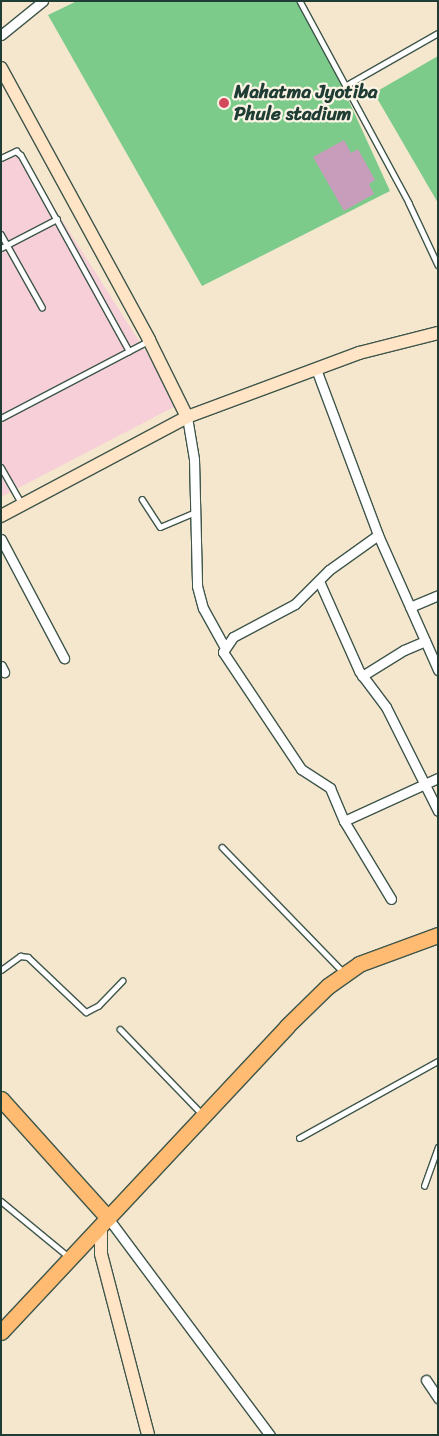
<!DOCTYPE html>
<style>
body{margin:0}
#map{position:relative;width:439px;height:1436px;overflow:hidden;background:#f5e7ce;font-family:Sriracha,sans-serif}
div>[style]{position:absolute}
.built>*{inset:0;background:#f6cfd8}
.green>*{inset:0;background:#7ccb8b}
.building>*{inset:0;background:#c89cbb}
.roads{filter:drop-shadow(1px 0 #3f564b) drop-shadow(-1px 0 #3f564b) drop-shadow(0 1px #3f564b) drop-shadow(0 -1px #3f564b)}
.lane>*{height:4.5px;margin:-2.25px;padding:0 2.25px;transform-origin:2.25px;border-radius:2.25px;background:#fff}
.street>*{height:9px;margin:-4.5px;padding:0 4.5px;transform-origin:4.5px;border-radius:4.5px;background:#fff}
.secondary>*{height:12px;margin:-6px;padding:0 6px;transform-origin:6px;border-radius:6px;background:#ffe4c6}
.primary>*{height:15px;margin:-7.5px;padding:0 7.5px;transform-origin:7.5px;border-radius:7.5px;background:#ffbb71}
.dots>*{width:14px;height:14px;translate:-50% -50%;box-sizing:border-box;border:2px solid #fcf5e5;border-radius:50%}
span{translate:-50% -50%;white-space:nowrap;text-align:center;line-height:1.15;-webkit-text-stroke:4.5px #fcf5e5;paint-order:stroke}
.poi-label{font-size:19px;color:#1f3d34;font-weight:700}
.left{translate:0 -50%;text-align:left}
.frame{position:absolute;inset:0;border:2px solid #1f3d34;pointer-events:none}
</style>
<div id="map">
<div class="built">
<div style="clip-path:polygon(20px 154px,181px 407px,172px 408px,1px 497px,1px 163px)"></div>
</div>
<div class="green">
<div style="clip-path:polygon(77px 1px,303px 1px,390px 191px,202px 286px,48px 15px)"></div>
<div style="clip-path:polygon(438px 56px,438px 203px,374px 93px)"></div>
</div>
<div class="building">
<div style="clip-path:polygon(344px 140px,351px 153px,358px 149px,375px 180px,369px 184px,374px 194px,344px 211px,313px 157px)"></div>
</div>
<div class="roads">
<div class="lane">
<div style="left:300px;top:1px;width:230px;rotate:61.6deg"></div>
<div style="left:409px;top:203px;width:68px;rotate:64.9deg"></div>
<div style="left:345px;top:86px;width:107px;rotate:-29.7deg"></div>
<div style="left:1px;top:158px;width:17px;rotate:-25deg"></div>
<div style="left:16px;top:151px;width:6px;rotate:39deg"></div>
<div style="left:21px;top:155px;width:224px;rotate:61.1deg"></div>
<div style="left:1px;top:234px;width:84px;rotate:60.7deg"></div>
<div style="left:1px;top:248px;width:63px;rotate:-27.4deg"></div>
<div style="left:1px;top:418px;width:166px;rotate:-27.6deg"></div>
<div style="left:1px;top:467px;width:43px;rotate:60.4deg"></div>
<div style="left:142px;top:499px;width:33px;rotate:57deg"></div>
<div style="left:160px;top:527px;width:38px;rotate:-23deg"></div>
<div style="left:222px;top:847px;width:174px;rotate:45.9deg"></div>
<div style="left:1px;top:970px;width:24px;rotate:-36deg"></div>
<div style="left:20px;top:956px;width:8px;rotate:7deg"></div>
<div style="left:28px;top:957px;width:80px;rotate:43.5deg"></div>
<div style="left:86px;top:1012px;width:13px;rotate:-27deg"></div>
<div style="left:98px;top:1006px;width:35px;rotate:-46deg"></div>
<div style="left:120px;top:1029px;width:118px;rotate:46deg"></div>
<div style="left:299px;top:1138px;width:159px;rotate:-29deg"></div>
<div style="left:424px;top:1186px;width:41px;rotate:-70.3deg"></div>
<div style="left:1px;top:1201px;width:88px;rotate:39.5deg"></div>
</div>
<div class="street">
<div style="left:1px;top:35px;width:54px;rotate:-39deg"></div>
<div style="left:316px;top:369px;width:177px;rotate:69.5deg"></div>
<div style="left:378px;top:535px;width:148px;rotate:66deg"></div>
<div style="left:187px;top:417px;width:43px;rotate:80.5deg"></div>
<div style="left:194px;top:459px;width:127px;rotate:88.6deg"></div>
<div style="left:197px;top:586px;width:23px;rotate:75deg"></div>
<div style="left:203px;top:608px;width:43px;rotate:61.1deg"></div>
<div style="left:378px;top:535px;width:60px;rotate:144.5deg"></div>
<div style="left:329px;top:570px;width:48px;rotate:135deg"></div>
<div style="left:295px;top:604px;width:70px;rotate:152deg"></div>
<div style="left:233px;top:637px;width:18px;rotate:124deg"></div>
<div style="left:223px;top:652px;width:141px;rotate:56.3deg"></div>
<div style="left:301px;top:769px;width:35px;rotate:33deg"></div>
<div style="left:330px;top:788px;width:36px;rotate:67deg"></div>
<div style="left:344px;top:821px;width:91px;rotate:58.9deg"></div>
<div style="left:1px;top:539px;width:135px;rotate:62.1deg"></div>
<div style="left:319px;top:581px;width:98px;rotate:66deg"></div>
<div style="left:359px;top:671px;width:45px;rotate:53.1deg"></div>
<div style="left:386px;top:707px;width:116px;rotate:63.4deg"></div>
<div style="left:410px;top:607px;width:30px;rotate:-23deg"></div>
<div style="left:1px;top:666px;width:7px;rotate:63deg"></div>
<div style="left:362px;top:676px;width:49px;rotate:-31.8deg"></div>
<div style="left:404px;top:650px;width:23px;rotate:-23deg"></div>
<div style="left:344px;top:821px;width:103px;rotate:-24.6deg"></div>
<div style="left:108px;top:1218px;width:271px;rotate:53.3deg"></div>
<div style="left:426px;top:1380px;width:22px;rotate:56deg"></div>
</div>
<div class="secondary">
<div style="left:1px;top:68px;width:310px;rotate:61.4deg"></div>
<div style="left:149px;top:340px;width:86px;rotate:63.7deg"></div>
<div style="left:1px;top:516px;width:211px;rotate:-28deg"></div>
<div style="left:187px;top:417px;width:184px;rotate:-20.4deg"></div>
<div style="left:359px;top:353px;width:81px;rotate:-14.2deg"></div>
<div style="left:101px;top:1225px;width:29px;rotate:90deg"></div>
<div style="left:101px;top:1254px;width:187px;rotate:75.4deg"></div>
</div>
<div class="primary">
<div style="left:1px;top:1099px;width:160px;rotate:48deg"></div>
<div style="left:1px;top:1332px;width:419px;rotate:-46.9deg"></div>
<div style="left:287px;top:1026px;width:57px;rotate:-44.3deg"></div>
<div style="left:328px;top:986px;width:38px;rotate:-35deg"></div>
<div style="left:359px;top:964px;width:84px;rotate:-20.2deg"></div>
</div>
</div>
<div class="dots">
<div style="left:224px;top:103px;background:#d1495b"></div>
</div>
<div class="poi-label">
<span class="left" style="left:234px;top:103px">Mahatma Jyotiba<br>Phule stadium</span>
</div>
<div class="frame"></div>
</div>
